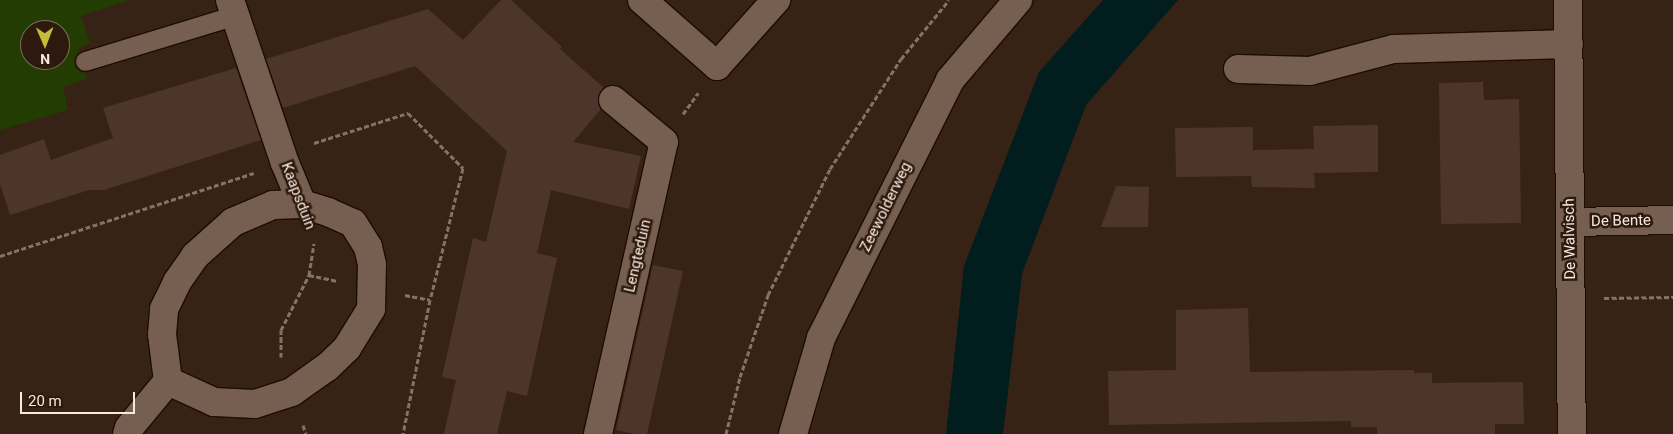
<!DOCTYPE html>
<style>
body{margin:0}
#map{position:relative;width:1673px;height:434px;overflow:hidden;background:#372316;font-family:Roboto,sans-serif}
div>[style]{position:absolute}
.green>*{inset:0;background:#233c02}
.water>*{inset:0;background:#011d1e}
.building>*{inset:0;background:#4d352c}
.path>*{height:3px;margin-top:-1.5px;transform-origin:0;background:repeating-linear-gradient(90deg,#837266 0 5px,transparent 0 7.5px)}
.roads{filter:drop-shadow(1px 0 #1e0c02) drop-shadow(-1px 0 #1e0c02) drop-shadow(0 1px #1e0c02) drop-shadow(0 -1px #1e0c02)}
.lane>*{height:19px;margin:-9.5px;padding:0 9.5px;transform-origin:9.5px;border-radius:9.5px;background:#765e50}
.street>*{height:28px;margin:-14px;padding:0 14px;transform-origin:14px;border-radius:14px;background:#765e50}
.secondary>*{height:28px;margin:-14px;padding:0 14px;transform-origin:14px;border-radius:14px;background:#765e50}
span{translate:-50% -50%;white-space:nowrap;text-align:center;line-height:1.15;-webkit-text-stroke:5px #2d190d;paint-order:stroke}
.street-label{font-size:15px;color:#f7e9e0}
.north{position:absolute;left:20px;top:20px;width:50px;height:50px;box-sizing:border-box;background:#2d190d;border:1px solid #7e6c61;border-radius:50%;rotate:179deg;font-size:14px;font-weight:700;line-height:20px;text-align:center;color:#f7e9e0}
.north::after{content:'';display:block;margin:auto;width:18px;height:22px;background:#c6bc3c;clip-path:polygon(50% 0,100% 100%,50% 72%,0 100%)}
.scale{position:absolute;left:20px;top:392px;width:115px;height:22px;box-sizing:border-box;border:2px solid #f7e9e0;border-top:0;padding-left:6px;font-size:15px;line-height:18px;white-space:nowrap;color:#f7e9e0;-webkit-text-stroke:4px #2d190d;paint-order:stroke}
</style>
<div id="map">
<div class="green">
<div style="clip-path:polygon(evenodd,0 0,130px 0,81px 16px,90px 43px,78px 48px,87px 79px,63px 87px,68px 110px,0 130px,0 0,30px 30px,60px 30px,60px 60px,30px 60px,30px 30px)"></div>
</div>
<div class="water">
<div style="clip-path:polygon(1103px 0,1178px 0,1086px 105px,1022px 274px,1003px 434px,946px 434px,964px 266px,1039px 72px)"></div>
</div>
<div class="building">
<div style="clip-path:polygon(501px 0,511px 0,562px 47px,560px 49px,604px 88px,598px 97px,601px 109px,573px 142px,641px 156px,629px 209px,551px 190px,537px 253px,557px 258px,527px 396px,507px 391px,497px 434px,444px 434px,456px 380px,442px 377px,473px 238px,486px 242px,507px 151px,415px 66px,283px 108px,266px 59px,428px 9px,463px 40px)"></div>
<div style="clip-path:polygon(236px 68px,261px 140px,104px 190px,89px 190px,10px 215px,0 184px,0 155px,44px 139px,51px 160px,113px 138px,103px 108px)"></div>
<div style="clip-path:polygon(1483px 82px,1484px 100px,1519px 99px,1521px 223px,1441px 224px,1439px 83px)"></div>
<div style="clip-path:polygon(1378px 125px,1378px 172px,1314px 173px,1315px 188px,1252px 187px,1251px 176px,1176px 177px,1175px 128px,1253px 127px,1253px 150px,1314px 149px,1313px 126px)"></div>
<div style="clip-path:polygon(1116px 186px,1149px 187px,1148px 227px,1101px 227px)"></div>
<div style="clip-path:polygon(653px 265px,683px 271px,647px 434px,635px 434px,616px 430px)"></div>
<div style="clip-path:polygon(1248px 308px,1250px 372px,1414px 370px,1414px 373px,1432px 373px,1432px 383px,1523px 382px,1524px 424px,1495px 424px,1495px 434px,1377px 434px,1377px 427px,1351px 427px,1351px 421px,1109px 425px,1108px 371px,1176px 370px,1176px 310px)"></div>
</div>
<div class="path">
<div style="left:683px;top:114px;width:26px;rotate:-54deg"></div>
<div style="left:314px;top:143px;width:99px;rotate:-17.7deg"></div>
<div style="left:408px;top:113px;width:78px;rotate:45deg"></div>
<div style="left:463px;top:168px;width:136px;rotate:104deg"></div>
<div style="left:430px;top:300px;width:137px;rotate:101.4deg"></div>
<div style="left:0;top:256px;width:267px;rotate:-18.1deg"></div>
<div style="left:309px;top:275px;width:29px;rotate:12deg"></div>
<div style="left:405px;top:295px;width:25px;rotate:11deg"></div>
<div style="left:1604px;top:298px;width:69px;rotate:-0.8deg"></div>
<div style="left:281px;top:357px;width:27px;rotate:-90deg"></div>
<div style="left:281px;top:330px;width:62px;rotate:-63deg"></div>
<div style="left:309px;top:275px;width:32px;rotate:-81deg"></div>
<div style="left:303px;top:425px;width:9px;rotate:72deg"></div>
<div style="left:726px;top:434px;width:59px;rotate:-76.2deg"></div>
<div style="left:740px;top:377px;width:87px;rotate:-71.1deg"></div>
<div style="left:768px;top:295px;width:140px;rotate:-63.8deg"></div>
<div style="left:830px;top:169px;width:131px;rotate:-57.2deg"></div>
<div style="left:901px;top:59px;width:76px;rotate:-50.9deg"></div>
</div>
<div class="roads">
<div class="lane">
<div style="left:85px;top:61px;width:157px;rotate:-17deg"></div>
</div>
<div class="street">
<div style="left:230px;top:0;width:172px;rotate:71.4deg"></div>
<div style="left:285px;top:163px;width:44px;rotate:67.5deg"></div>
<div style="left:642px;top:0;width:100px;rotate:41.3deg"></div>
<div style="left:717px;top:66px;width:89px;rotate:-48.2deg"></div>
<div style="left:1568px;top:0;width:434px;rotate:89.5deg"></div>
<div style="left:1238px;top:69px;width:72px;rotate:1.6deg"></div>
<div style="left:1310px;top:71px;width:86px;rotate:-14.8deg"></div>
<div style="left:1393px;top:49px;width:176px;rotate:-1.6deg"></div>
<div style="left:1570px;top:222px;width:103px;rotate:-1.1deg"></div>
<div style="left:127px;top:434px;width:6px;rotate:-72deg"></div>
<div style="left:129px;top:428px;width:61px;rotate:-50.3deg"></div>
<div style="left:168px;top:381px;width:47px;rotate:-97.3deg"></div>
<div style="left:162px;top:334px;width:25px;rotate:-85deg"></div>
<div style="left:164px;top:309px;width:30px;rotate:-64deg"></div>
<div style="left:177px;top:282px;width:32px;rotate:-55deg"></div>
<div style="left:195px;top:256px;width:51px;rotate:-41.8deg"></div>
<div style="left:233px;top:222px;width:43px;rotate:-23deg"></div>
<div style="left:273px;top:205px;width:29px;rotate:-2deg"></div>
<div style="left:302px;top:204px;width:27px;rotate:17deg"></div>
<div style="left:328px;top:212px;width:27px;rotate:24deg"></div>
<div style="left:353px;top:223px;width:28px;rotate:58deg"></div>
<div style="left:368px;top:247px;width:18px;rotate:77deg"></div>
<div style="left:372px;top:265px;width:44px;rotate:91.3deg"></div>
<div style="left:371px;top:309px;width:46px;rotate:121.6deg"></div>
<div style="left:347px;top:348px;width:28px;rotate:136deg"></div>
<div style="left:327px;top:367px;width:43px;rotate:144.5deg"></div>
<div style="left:292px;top:392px;width:39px;rotate:162deg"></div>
<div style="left:255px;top:404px;width:41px;rotate:-177.2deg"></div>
<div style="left:214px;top:402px;width:51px;rotate:-155.5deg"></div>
<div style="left:598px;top:434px;width:299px;rotate:-77.3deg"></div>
<div style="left:664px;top:142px;width:66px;rotate:-140.5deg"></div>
</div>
<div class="secondary">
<div style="left:793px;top:434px;width:100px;rotate:-73.7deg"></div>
<div style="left:821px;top:338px;width:288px;rotate:-63.4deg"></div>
<div style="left:950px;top:80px;width:105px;rotate:-49.6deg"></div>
</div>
</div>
<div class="street-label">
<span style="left:298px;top:196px;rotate:69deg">Kaapsduin</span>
<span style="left:886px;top:207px;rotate:-64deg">Zeewolderweg</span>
<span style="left:1621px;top:221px;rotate:-1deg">De Bente</span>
<span style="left:1570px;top:239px;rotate:-91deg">De Walvisch</span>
<span style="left:638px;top:256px;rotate:-77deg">Lengteduin</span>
</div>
<div class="north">N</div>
<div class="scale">20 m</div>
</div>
